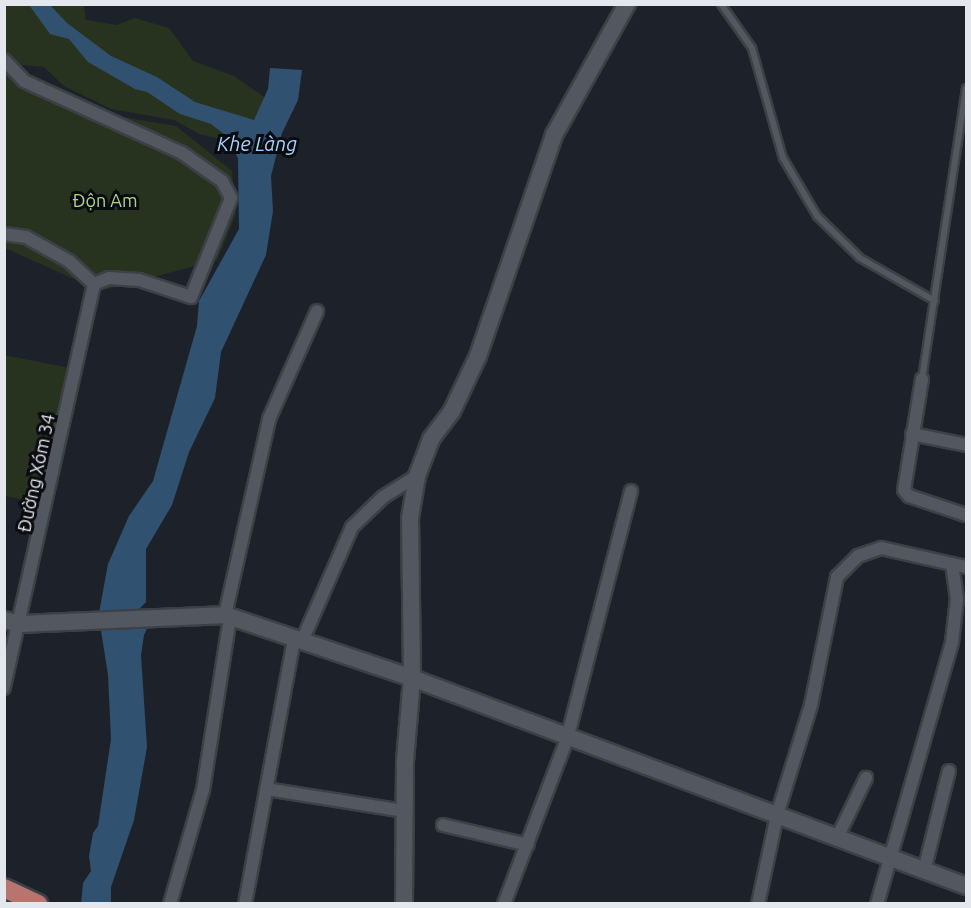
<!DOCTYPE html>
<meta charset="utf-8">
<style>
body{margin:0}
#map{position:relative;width:971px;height:908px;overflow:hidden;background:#1d222a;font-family:Ubuntu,sans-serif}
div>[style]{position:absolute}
.green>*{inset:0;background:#27331e}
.water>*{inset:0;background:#315171}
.roads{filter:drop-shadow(2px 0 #3d4047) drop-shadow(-2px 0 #3d4047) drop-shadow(0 2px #3d4047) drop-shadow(0 -2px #3d4047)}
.lane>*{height:6px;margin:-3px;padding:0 3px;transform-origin:3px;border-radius:3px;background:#525760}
.street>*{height:12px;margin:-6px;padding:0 6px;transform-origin:6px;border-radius:6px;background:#525760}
.secondary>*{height:16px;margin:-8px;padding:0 8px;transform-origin:8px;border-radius:8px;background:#525760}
.primary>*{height:18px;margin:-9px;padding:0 9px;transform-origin:9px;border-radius:9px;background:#b8756f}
span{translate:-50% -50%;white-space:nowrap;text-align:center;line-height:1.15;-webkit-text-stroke:6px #090b0f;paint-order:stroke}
.park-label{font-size:18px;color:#aed391}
.street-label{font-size:18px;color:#e4e7ed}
.water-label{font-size:20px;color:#a8d2ff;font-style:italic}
.frame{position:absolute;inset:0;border:6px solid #e4e7ed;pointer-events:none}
</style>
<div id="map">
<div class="green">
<div style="clip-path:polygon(4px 5px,84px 5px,86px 20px,117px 25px,135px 18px,169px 28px,193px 61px,234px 76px,276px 105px,261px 182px,228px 141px,199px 134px,174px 120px,111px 109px,64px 86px,44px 67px,22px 65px,5px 54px)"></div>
<div style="clip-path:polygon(5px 69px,104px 114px,176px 126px,232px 171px,236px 214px,217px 260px,108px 289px,85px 284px,5px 248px)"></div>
<div style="clip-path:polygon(4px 355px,70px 368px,41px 503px,5px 496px)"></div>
</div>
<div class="water">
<div style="clip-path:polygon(29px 5px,50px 5px,67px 23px,111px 56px,157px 77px,195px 102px,254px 120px,268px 89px,270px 68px,302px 70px,298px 100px,282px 133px,271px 176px,273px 211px,266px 255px,221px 352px,215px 398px,189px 452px,172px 505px,146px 549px,146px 602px,135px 613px,99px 613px,108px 564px,129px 516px,153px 481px,197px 326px,199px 301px,239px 229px,238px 158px,224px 134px,211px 124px,180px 114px,147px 92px,135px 89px,88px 62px,69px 39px,50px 34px)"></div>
<div style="clip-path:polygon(153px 616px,144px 635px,141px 655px,147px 747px,134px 820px,111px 887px,111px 903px,81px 904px,83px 883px,91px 871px,89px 856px,93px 833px,98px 826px,111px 739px,108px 675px,99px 618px)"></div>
</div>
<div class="roads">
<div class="lane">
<div style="left:721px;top:4px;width:54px;rotate:54.8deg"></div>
<div style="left:752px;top:48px;width:114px;rotate:74.3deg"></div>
<div style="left:783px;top:158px;width:67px;rotate:59.6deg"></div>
<div style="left:817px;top:216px;width:60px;rotate:44.3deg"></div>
<div style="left:860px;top:258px;width:86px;rotate:29.8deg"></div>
<div style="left:922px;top:379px;width:294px;rotate:-81.4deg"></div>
</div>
<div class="street">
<div style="left:4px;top:60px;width:29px;rotate:46deg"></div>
<div style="left:24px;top:81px;width:174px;rotate:24.5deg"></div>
<div style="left:182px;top:153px;width:49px;rotate:35deg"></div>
<div style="left:222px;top:181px;width:19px;rotate:62deg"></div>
<div style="left:231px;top:198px;width:107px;rotate:112deg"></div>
<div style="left:191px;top:297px;width:55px;rotate:-161.9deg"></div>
<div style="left:139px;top:280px;width:30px;rotate:-176deg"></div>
<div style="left:109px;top:278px;width:16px;rotate:158deg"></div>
<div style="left:4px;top:234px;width:22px;rotate:8deg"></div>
<div style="left:26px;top:237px;width:49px;rotate:29.2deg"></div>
<div style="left:69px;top:261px;width:34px;rotate:43deg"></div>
<div style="left:94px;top:284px;width:414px;rotate:102.6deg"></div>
<div style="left:922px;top:379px;width:112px;rotate:99.2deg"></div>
<div style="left:904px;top:490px;width:8px;rotate:50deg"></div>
<div style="left:909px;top:496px;width:60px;rotate:18.4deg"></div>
<div style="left:912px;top:434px;width:55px;rotate:11.5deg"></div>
<div style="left:225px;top:615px;width:201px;rotate:-77.3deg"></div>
<div style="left:269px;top:419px;width:118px;rotate:-66deg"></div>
<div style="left:302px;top:641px;width:124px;rotate:-66.3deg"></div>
<div style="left:352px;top:527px;width:43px;rotate:-44.1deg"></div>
<div style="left:383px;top:497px;width:40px;rotate:-32deg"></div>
<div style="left:267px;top:789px;width:140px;rotate:9.1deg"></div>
<div style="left:443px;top:825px;width:87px;rotate:13.2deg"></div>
<div style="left:837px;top:838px;width:67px;rotate:-64.2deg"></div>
<div style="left:924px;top:871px;width:103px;rotate:-76deg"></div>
<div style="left:170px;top:904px;width:119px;rotate:-73.9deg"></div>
<div style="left:203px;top:790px;width:175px;rotate:-81.1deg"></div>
<div style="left:245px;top:904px;width:269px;rotate:-79.5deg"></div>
<div style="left:504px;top:904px;width:177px;rotate:-69.1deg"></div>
<div style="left:567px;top:739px;width:256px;rotate:-75.5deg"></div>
<div style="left:758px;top:904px;width:91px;rotate:-77.9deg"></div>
<div style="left:777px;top:815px;width:115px;rotate:-72.8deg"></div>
<div style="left:811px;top:705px;width:131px;rotate:-78.5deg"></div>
<div style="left:837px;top:577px;width:30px;rotate:-45deg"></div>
<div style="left:858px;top:556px;width:24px;rotate:-19deg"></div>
<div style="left:881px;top:548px;width:87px;rotate:12.6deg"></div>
<div style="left:877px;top:904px;width:273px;rotate:-74deg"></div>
<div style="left:952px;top:642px;width:43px;rotate:-83.4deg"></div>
<div style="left:957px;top:599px;width:35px;rotate:-98deg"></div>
</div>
<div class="secondary">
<div style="left:4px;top:620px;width:18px;rotate:13deg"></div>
<div style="left:22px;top:624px;width:203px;rotate:-2.5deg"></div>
<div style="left:225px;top:615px;width:197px;rotate:18.6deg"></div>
<div style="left:412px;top:678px;width:592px;rotate:20.58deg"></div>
<div style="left:404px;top:904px;width:143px;rotate:-89.6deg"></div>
<div style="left:405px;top:761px;width:83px;rotate:-85.2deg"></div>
<div style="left:412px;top:678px;width:160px;rotate:-90.7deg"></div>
<div style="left:410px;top:518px;width:43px;rotate:-80.5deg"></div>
<div style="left:417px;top:476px;width:40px;rotate:-69deg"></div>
<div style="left:431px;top:439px;width:35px;rotate:-53deg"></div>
<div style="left:452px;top:411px;width:61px;rotate:-64.7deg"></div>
<div style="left:478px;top:356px;width:234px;rotate:-71deg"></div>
<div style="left:554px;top:135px;width:150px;rotate:-60.9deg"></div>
</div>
<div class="primary">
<div style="left:4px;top:888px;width:38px;rotate:25deg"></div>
</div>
</div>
<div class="park-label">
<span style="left:105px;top:200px">Độn Am</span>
</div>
<div class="street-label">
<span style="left:36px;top:473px;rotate:-78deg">Đường Xóm 34</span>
</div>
<div class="water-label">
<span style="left:257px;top:143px">Khe Làng</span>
</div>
<div class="frame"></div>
</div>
